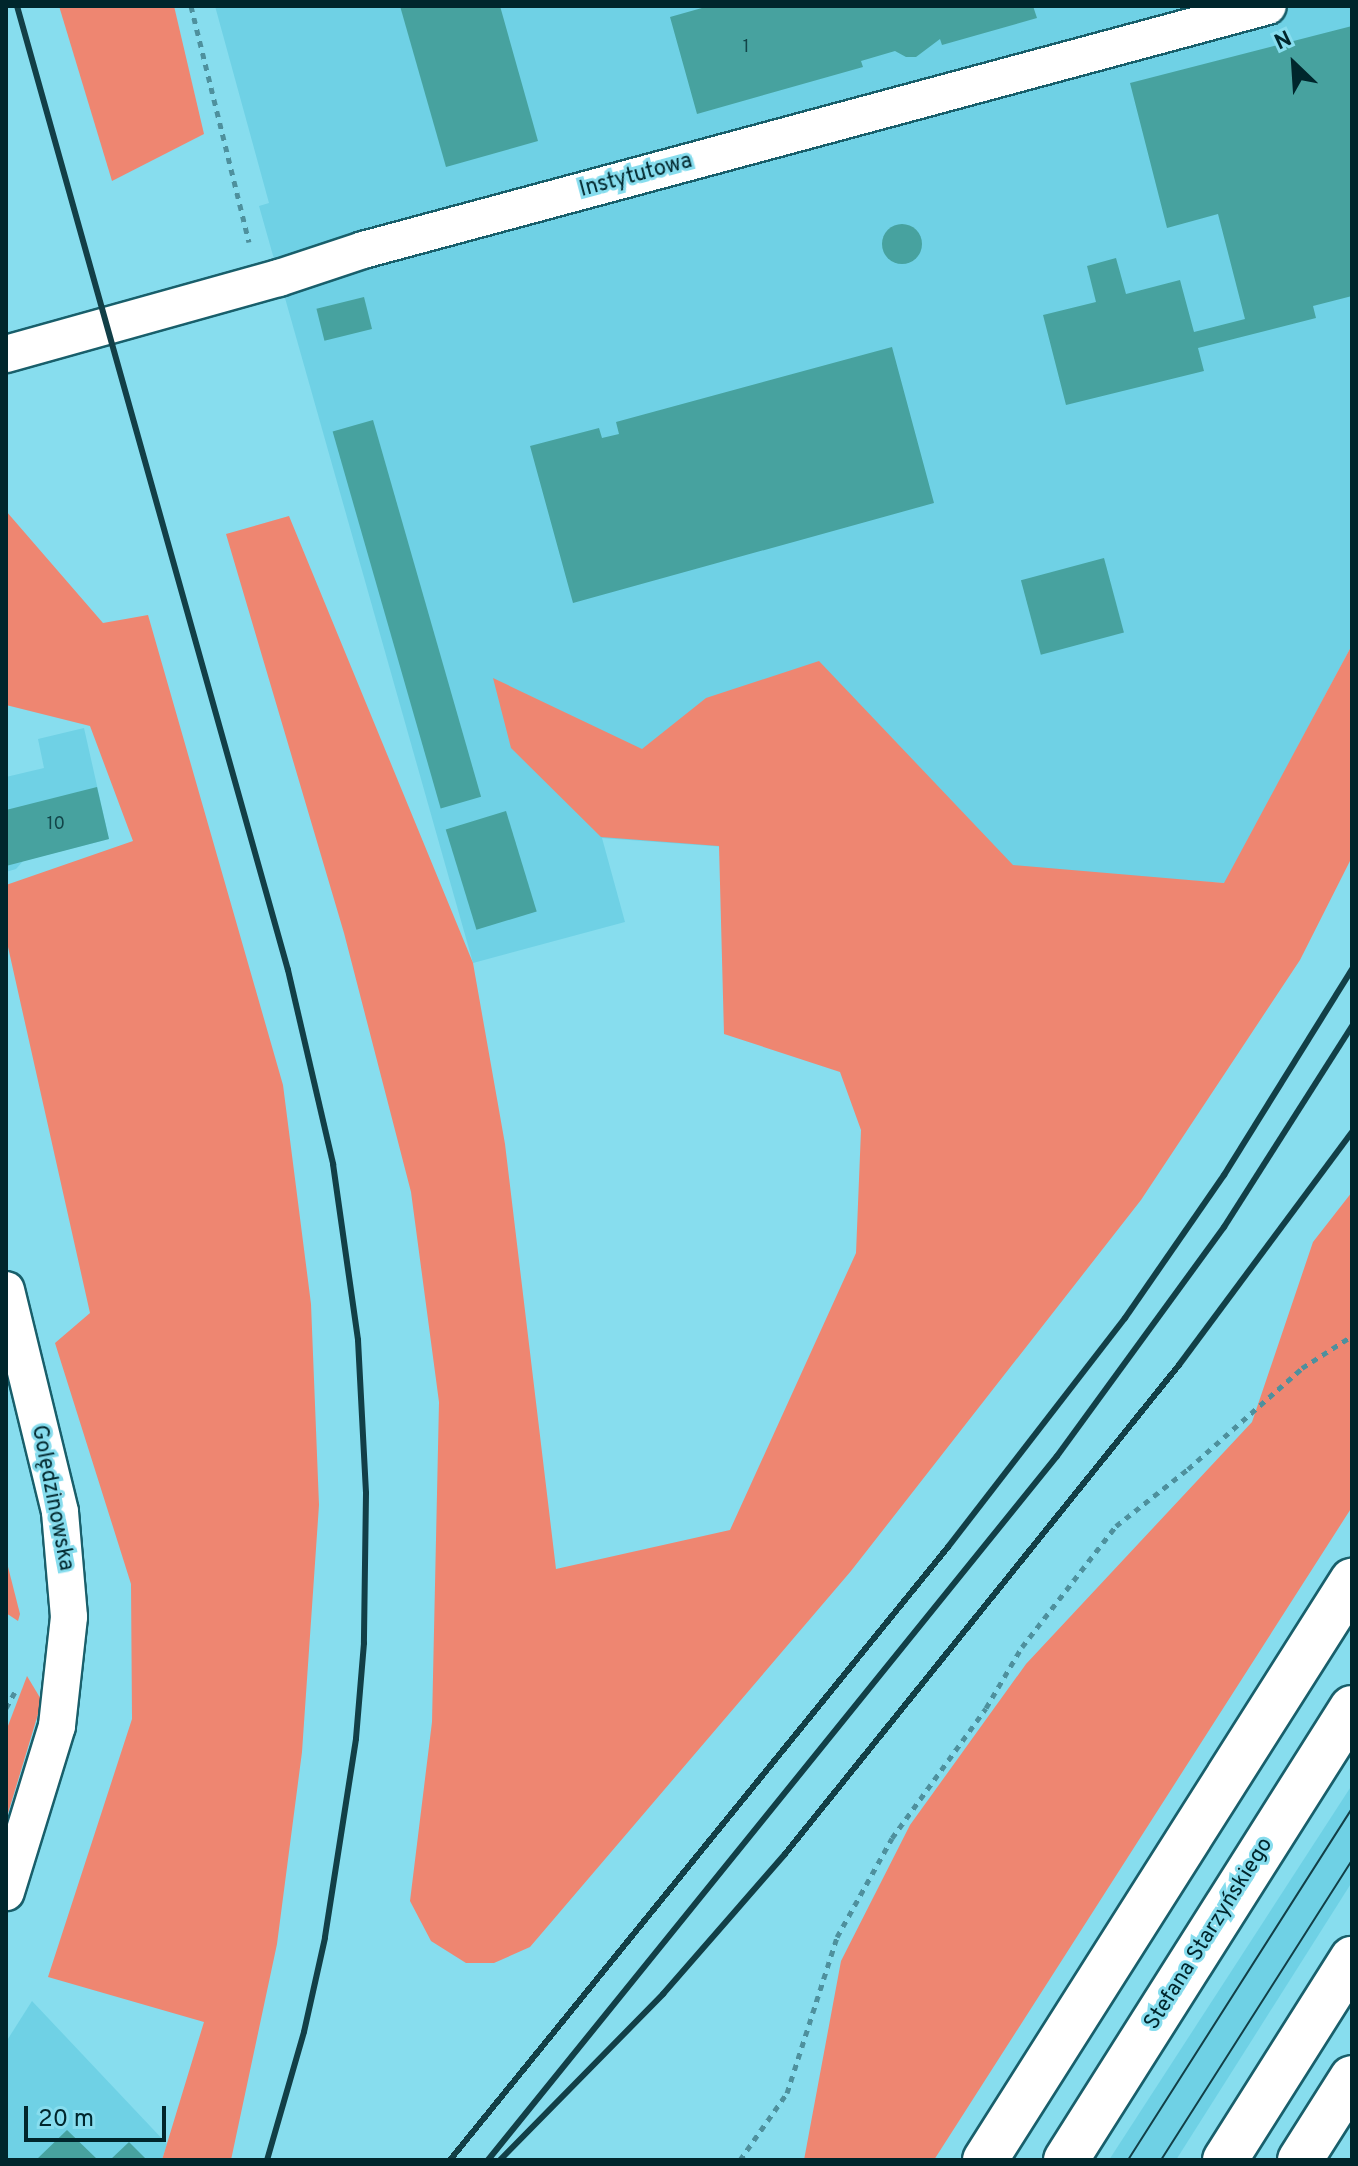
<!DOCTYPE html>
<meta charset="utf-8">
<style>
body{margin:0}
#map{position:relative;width:1358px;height:2166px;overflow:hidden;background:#87ddee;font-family:Overpass,sans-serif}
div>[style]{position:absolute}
.built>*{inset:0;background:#6fd1e5}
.green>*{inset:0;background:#ee8671}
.building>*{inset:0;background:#47a29f;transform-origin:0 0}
.round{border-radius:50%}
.path>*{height:5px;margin-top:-2.5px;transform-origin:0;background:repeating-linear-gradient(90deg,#4e909d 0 6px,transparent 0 12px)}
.roads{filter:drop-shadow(2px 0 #195f6b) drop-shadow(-2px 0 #195f6b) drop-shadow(0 2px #195f6b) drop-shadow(0 -2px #195f6b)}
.street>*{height:36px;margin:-18px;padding:0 18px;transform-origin:18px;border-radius:18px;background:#fff}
.secondary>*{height:44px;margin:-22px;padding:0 22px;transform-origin:22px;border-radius:22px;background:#fff}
.tram>*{height:2px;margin:-1px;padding:0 1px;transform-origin:1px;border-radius:1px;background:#123f47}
.rail>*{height:6px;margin:-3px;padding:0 3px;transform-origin:3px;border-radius:3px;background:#123f47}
span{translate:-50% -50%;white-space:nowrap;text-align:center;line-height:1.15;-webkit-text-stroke:6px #87ddee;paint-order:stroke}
.number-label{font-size:18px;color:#124549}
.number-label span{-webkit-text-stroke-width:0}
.street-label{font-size:22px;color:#00262c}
.frame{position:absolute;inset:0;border:8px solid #00262c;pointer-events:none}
.north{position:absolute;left:1254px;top:24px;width:80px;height:80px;-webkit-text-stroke:6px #87ddee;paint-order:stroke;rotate:335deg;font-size:22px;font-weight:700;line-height:32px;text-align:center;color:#00262c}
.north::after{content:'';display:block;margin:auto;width:28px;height:36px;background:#00262c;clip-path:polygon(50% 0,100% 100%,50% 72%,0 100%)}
.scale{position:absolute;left:24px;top:2106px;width:142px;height:36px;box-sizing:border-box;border:4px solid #00262c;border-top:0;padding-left:10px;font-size:24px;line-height:28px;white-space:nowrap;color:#00262c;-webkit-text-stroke:6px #87ddee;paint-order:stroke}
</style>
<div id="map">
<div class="built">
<div style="clip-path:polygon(215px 6px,1352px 6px,1352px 645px,1225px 883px,602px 838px,625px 922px,473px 963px,259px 206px,269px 203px)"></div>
<div style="clip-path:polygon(84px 728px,109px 839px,23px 861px,16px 869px,6px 872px,6px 777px,44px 768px,38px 739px)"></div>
<div style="clip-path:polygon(1352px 1785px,1352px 1882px,1176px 2160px,1109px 2160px)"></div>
<div style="clip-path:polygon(32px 2001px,167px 2144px,162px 2160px,6px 2160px,6px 2042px)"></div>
</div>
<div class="green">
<div style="clip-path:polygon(59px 6px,174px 6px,204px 134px,112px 181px)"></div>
<div style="clip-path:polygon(6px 511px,103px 623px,148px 615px,283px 1085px,311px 1304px,319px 1505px,302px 1752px,277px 1944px,231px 2160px,162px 2160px,204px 2022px,48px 1977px,132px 1719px,131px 1584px,55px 1343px,90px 1313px,6px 938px,6px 885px,133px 841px,90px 726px,6px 705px)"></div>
<div style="clip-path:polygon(289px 516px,473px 963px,505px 1144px,556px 1569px,730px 1530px,856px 1253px,861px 1130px,840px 1072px,724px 1034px,719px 846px,601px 837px,511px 748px,493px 678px,642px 749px,706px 698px,819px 661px,1013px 865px,1224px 883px,1352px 645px,1352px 857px,1300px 960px,1141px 1200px,851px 1571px,530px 1947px,494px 1963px,466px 1963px,431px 1941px,410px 1901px,432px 1722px,439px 1402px,411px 1192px,344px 933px,226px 534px)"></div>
<div style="clip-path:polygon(1352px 1192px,1352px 1507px,934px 2160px,804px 2160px,841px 1961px,910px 1825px,1026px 1664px,1252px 1422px,1313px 1242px)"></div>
<div style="clip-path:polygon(6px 1559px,20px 1614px,18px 1621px,6px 1613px)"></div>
<div style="clip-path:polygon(27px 1676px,42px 1701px,6px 1820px,6px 1731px)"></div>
</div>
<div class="building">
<div style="clip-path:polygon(400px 6px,500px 6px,538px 141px,446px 167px)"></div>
<div style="clip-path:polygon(709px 6px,1033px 6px,1037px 18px,942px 45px,940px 39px,916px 57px,906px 57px,895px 51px,861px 61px,863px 67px,697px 114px,670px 17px)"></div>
<div style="clip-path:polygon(1352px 26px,1352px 296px,1313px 306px,1316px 318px,1198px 348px,1204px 371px,1066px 405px,1043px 315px,1096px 302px,1087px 266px,1116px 258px,1126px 294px,1180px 280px,1194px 332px,1245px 319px,1218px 214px,1167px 228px,1130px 83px)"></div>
<div class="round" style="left:882px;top:224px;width:40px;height:40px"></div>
<div style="left:364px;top:297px;width:33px;height:49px;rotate:76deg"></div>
<div style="clip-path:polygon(892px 347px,934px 503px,573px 603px,530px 446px,599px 428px,602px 438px,619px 434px,616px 422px)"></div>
<div style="left:373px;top:420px;width:392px;height:42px;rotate:74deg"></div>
<div style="left:1104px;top:558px;width:77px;height:86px;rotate:75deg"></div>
<div style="clip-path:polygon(97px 787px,109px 839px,6px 866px,6px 810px)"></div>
<div style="left:506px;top:811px;width:105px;height:63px;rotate:73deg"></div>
<div style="clip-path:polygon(67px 2130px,98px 2160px,36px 2160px)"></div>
<div style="clip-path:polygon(129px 2142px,147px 2160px,110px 2160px)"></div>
</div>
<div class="path">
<div style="left:191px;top:6px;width:243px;rotate:76.2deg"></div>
<div style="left:6px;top:1708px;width:18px;rotate:-61deg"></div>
<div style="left:740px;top:2160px;width:82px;rotate:-55deg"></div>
<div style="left:787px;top:2093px;width:164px;rotate:-72.2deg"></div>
<div style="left:837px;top:1937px;width:113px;rotate:-60.9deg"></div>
<div style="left:892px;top:1838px;width:160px;rotate:-54.1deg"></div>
<div style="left:986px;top:1708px;width:71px;rotate:-59.5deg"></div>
<div style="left:1022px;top:1647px;width:153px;rotate:-52.2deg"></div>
<div style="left:1116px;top:1526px;width:92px;rotate:-38.4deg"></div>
<div style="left:1188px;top:1469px;width:152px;rotate:-41.5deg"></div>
<div style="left:1302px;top:1368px;width:59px;rotate:-32.6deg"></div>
</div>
<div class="roads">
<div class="street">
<div style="left:6px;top:354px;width:283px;rotate:-15.6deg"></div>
<div style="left:279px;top:278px;width:89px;rotate:-18.4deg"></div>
<div style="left:363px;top:250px;width:937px;rotate:-15.09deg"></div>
<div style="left:6px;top:1290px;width:228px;rotate:76.3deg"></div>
<div style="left:60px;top:1512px;width:105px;rotate:85.1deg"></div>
<div style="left:69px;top:1617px;width:110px;rotate:96.3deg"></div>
<div style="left:57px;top:1726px;width:174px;rotate:107.1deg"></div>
</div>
<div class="secondary">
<div style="left:985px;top:2160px;width:686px;rotate:-57.63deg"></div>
<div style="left:1066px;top:2160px;width:535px;rotate:-57.68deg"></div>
<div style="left:1225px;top:2160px;width:238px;rotate:-57.7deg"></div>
<div style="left:1300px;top:2160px;width:97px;rotate:-57.6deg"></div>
</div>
</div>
<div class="tram">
<div style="left:1128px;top:2160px;width:416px;rotate:-57.5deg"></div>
<div style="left:1161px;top:2160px;width:356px;rotate:-57.5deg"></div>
</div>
<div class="rail">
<div style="left:17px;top:6px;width:1001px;rotate:74.3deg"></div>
<div style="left:288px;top:970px;width:199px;rotate:76.9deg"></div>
<div style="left:333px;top:1164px;width:178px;rotate:81.9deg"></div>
<div style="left:358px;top:1340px;width:153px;rotate:87deg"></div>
<div style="left:366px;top:1493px;width:150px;rotate:90.8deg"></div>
<div style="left:364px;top:1643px;width:96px;rotate:94.8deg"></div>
<div style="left:356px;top:1739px;width:201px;rotate:98.9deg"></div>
<div style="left:325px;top:1938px;width:96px;rotate:102.6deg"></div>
<div style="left:304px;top:2032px;width:133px;rotate:106.1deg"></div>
<div style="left:450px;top:2160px;width:790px;rotate:-50.91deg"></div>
<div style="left:948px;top:1547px;width:289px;rotate:-52.3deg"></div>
<div style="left:1125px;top:1318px;width:174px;rotate:-55.3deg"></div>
<div style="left:1224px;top:1175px;width:243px;rotate:-58.1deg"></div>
<div style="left:488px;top:2160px;width:905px;rotate:-51.05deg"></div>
<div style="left:1057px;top:1456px;width:283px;rotate:-53.9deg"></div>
<div style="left:1224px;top:1227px;width:238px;rotate:-57.5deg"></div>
<div style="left:500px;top:2160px;width:233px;rotate:-45.5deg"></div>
<div style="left:663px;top:1994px;width:186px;rotate:-48.9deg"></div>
<div style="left:785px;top:1854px;width:628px;rotate:-51.14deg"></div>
<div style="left:1179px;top:1365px;width:290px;rotate:-53.4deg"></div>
</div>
<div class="number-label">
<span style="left:746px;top:48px">1</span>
<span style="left:56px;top:825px">10</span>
</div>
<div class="street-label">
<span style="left:636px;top:176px;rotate:-15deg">Instytutowa</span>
<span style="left:52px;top:1498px;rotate:79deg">Golędzinowska</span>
<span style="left:1209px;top:1934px;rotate:-58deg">Stefana Starzyńskiego</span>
</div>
<div class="frame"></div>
<div class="north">N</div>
<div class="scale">20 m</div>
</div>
